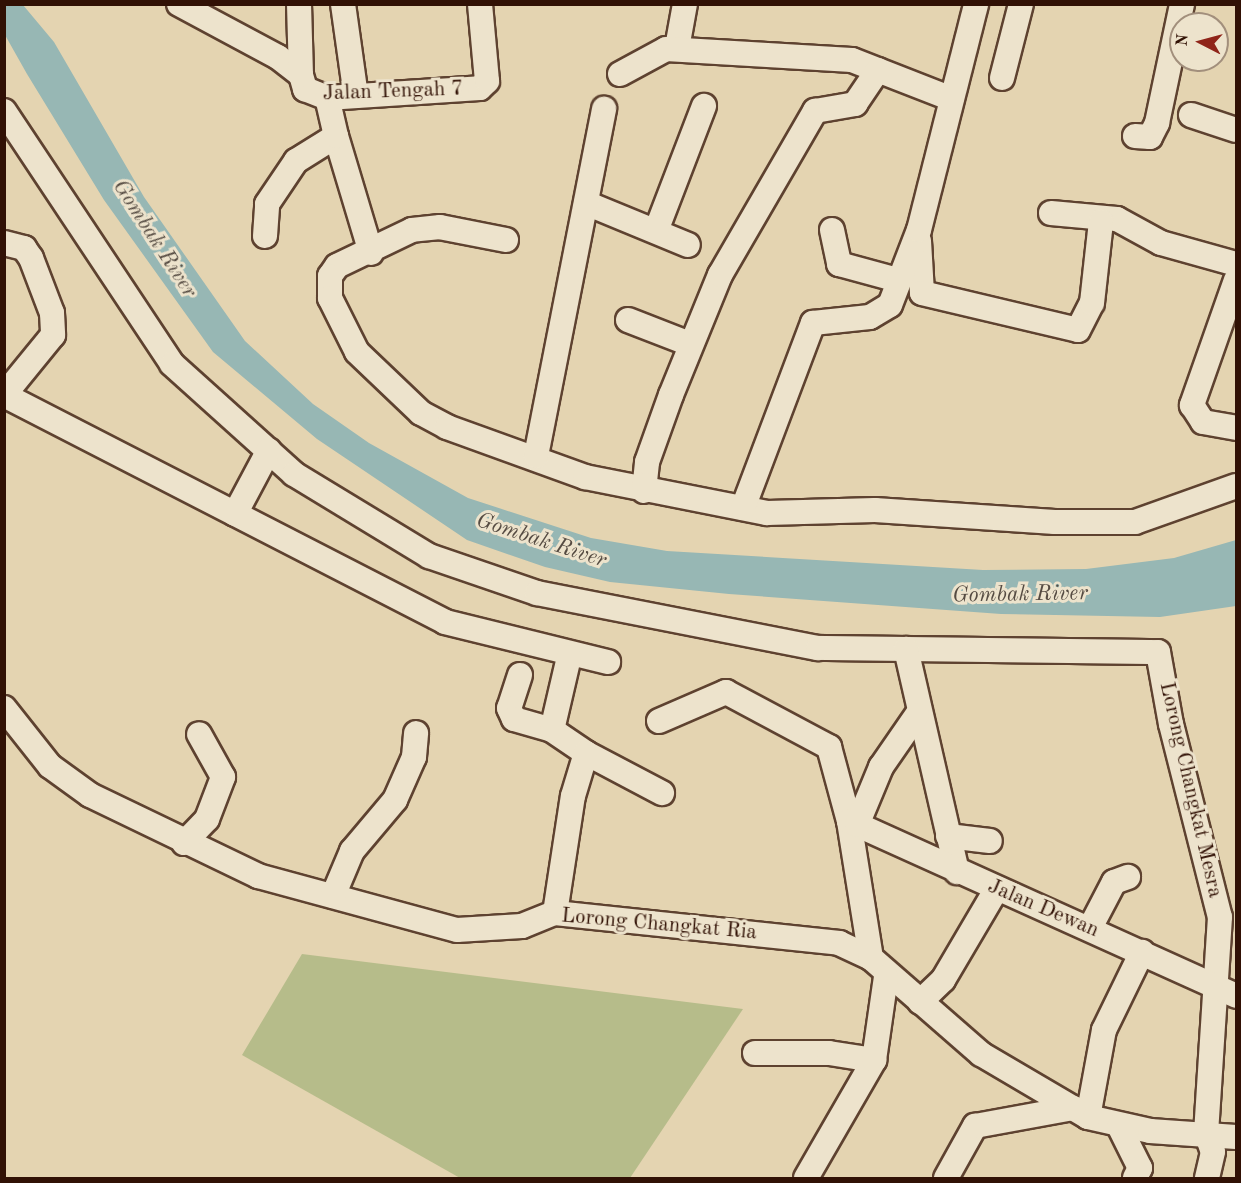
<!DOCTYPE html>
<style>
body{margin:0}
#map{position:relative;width:1241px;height:1183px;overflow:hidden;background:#e4d4b1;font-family:"Old Standard TT",serif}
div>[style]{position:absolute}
.green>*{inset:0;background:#b6bc8a}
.water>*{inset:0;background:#97b7b4}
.roads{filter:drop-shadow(2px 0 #5e4230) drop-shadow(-2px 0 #5e4230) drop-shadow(0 2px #5e4230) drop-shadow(0 -2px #5e4230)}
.minor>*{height:24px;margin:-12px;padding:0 12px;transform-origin:12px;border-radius:12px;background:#ede3cc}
span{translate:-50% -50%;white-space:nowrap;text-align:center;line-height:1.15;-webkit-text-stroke:6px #ede3cc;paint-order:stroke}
.street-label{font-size:21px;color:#311105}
.water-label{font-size:22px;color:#554b42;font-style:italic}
.frame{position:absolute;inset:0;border:6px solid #311105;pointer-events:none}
.north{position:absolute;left:1169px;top:12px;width:60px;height:60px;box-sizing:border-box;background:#ede3cc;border:2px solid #a28f7c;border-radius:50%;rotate:276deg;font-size:16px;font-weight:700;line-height:24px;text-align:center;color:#311105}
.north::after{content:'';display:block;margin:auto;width:21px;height:27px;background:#8f2418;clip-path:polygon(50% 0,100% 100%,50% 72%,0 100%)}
</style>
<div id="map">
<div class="green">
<div style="clip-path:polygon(302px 954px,743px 1009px,630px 1178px,460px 1178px,242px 1055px)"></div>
</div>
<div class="water">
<div style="clip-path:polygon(4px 5px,23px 5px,54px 42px,144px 197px,245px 341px,313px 404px,369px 443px,468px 498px,591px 538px,667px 551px,983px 570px,1086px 569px,1174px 558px,1236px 540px,1236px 606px,1160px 617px,1001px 614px,729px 594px,610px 582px,545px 567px,467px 540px,317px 439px,213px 352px,104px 200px,27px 74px,5px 35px)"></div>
</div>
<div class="roads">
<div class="minor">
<div style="left:179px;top:4px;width:112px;rotate:28.2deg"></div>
<div style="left:278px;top:57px;width:29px;rotate:38deg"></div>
<div style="left:301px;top:75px;width:15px;rotate:74deg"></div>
<div style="left:305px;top:89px;width:24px;rotate:22deg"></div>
<div style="left:327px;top:98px;width:153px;rotate:-3.7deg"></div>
<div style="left:480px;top:88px;width:10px;rotate:-45deg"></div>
<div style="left:487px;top:81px;width:77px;rotate:-95.2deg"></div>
<div style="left:299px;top:4px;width:71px;rotate:88.4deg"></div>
<div style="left:343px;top:4px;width:93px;rotate:82deg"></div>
<div style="left:677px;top:48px;width:45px;rotate:-79.7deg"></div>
<div style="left:620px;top:74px;width:52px;rotate:-28.5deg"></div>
<div style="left:666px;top:49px;width:186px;rotate:3.4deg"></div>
<div style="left:852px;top:60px;width:107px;rotate:21.3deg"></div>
<div style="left:1002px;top:78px;width:76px;rotate:-75.6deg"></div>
<div style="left:4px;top:111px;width:304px;rotate:56.4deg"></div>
<div style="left:172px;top:364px;width:164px;rotate:42deg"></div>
<div style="left:294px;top:474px;width:158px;rotate:31.3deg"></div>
<div style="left:429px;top:556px;width:114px;rotate:18.9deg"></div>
<div style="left:537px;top:593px;width:286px;rotate:11.1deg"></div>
<div style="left:818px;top:648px;width:340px;rotate:0.7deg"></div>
<div style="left:1158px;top:652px;width:73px;rotate:79.8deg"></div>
<div style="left:1171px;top:724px;width:199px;rotate:75.8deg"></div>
<div style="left:1220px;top:917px;width:216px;rotate:93.7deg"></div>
<div style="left:1206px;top:1133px;width:20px;rotate:70deg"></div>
<div style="left:1213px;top:1152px;width:27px;rotate:103deg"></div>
<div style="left:1191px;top:115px;width:47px;rotate:18.4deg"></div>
<div style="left:336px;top:136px;width:122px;rotate:73.3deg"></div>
<div style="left:1135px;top:136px;width:15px;rotate:4deg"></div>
<div style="left:1150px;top:137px;width:16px;rotate:-63deg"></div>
<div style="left:1157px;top:123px;width:122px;rotate:-78.1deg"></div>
<div style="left:586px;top:203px;width:110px;rotate:22.4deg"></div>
<div style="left:1051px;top:213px;width:66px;rotate:5.2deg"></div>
<div style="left:1117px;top:219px;width:50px;rotate:28.6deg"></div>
<div style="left:1161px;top:243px;width:78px;rotate:15.6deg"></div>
<div style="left:832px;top:230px;width:35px;rotate:78deg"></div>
<div style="left:839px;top:264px;width:61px;rotate:15.2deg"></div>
<div style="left:656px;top:231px;width:134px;rotate:-69deg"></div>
<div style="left:265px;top:236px;width:32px;rotate:-86deg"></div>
<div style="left:267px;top:204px;width:52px;rotate:-56deg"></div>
<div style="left:296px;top:161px;width:47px;rotate:-32deg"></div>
<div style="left:336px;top:136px;width:39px;rotate:-103deg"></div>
<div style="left:506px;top:240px;width:67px;rotate:-168.9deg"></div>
<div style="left:440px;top:227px;width:28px;rotate:174deg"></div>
<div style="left:412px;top:230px;width:83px;rotate:154.4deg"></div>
<div style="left:337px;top:266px;width:12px;rotate:125deg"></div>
<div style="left:330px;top:276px;width:22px;rotate:90deg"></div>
<div style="left:330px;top:298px;width:60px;rotate:63.4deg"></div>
<div style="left:357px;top:352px;width:88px;rotate:43.6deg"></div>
<div style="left:421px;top:413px;width:30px;rotate:28deg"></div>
<div style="left:447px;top:427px;width:147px;rotate:19.9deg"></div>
<div style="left:585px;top:477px;width:186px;rotate:11.2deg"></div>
<div style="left:767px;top:513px;width:108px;rotate:-1.6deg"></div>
<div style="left:875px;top:510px;width:180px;rotate:3.8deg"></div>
<div style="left:1055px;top:522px;width:80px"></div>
<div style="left:1135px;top:522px;width:107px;rotate:-19.6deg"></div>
<div style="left:919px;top:241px;width:52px;rotate:86.7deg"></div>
<div style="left:922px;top:293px;width:160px;rotate:13.3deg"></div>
<div style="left:1078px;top:330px;width:30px;rotate:-63deg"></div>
<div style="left:1092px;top:303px;width:82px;rotate:-83.7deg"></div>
<div style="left:4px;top:243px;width:21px;rotate:14deg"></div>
<div style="left:24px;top:248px;width:12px;rotate:55deg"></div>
<div style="left:31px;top:258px;width:59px;rotate:69.1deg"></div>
<div style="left:52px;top:313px;width:22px;rotate:87deg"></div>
<div style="left:53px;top:335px;width:77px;rotate:129.2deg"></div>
<div style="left:4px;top:395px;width:496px;rotate:27.2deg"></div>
<div style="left:445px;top:622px;width:168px;rotate:13.8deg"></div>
<div style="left:1236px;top:280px;width:133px;rotate:109.4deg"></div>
<div style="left:1192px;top:405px;width:20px;rotate:57deg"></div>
<div style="left:1203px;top:422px;width:34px;rotate:10deg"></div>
<div style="left:628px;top:320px;width:66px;rotate:21.2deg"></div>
<div style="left:536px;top:456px;width:354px;rotate:-78.9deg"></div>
<div style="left:644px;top:491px;width:29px;rotate:-84deg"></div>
<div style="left:647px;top:462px;width:71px;rotate:-70.3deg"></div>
<div style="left:671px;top:395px;width:130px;rotate:-67.8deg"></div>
<div style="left:720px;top:275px;width:190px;rotate:-59.9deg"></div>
<div style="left:815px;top:111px;width:41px;rotate:-9.9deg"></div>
<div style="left:855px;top:104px;width:41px;rotate:-55.9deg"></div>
<div style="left:743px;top:508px;width:198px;rotate:-69.3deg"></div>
<div style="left:813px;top:323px;width:57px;rotate:-6deg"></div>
<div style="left:870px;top:317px;width:23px;rotate:-31deg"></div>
<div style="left:890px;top:305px;width:80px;rotate:-68.9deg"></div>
<div style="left:919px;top:230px;width:233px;rotate:-75.8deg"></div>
<div style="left:235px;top:514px;width:72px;rotate:-62deg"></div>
<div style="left:906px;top:649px;width:229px;rotate:77.1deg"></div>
<div style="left:520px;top:675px;width:35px;rotate:108deg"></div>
<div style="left:509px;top:708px;width:12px;rotate:66deg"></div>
<div style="left:514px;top:719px;width:40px;rotate:16deg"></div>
<div style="left:552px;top:730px;width:41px;rotate:34.1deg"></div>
<div style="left:4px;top:708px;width:74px;rotate:51.6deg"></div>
<div style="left:50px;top:766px;width:49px;rotate:35.9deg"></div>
<div style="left:90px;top:795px;width:187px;rotate:25.7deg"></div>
<div style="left:258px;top:876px;width:206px;rotate:15.2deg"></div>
<div style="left:457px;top:930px;width:65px;rotate:-3.5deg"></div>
<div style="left:522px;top:926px;width:35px;rotate:-22deg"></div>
<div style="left:555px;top:913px;width:286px;rotate:6deg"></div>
<div style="left:839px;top:943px;width:35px;rotate:25deg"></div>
<div style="left:871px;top:958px;width:146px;rotate:41.1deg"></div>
<div style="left:981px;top:1054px;width:124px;rotate:30.5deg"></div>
<div style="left:1088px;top:1117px;width:64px;rotate:12.7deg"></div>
<div style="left:1150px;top:1131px;width:86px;rotate:4deg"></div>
<div style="left:659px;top:721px;width:73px;rotate:-23.4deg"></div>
<div style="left:726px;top:692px;width:117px;rotate:28.1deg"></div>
<div style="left:829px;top:747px;width:77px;rotate:74.9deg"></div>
<div style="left:849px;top:821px;width:139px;rotate:80.9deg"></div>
<div style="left:552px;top:730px;width:75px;rotate:-76.9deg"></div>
<div style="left:849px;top:821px;width:425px;rotate:24.3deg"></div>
<div style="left:857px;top:825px;width:63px;rotate:-67.5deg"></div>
<div style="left:881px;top:767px;width:63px;rotate:-55.3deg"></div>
<div style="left:948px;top:836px;width:42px;rotate:6.8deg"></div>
<div style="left:184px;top:843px;width:33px;rotate:-46deg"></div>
<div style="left:207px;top:819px;width:45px;rotate:-69.1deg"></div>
<div style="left:223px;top:777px;width:49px;rotate:-119.2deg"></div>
<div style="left:333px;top:896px;width:49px;rotate:-67.1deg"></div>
<div style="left:352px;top:851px;width:67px;rotate:-49.9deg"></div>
<div style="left:395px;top:800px;width:47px;rotate:-66.2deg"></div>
<div style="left:414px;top:757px;width:24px;rotate:-85deg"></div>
<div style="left:555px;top:913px;width:118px;rotate:-81.3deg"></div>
<div style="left:573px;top:796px;width:45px;rotate:-73.2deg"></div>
<div style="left:586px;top:753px;width:86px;rotate:27.8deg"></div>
<div style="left:1090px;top:928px;width:52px;rotate:-62.4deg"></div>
<div style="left:1114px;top:882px;width:15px;rotate:-20deg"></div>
<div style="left:920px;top:1002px;width:32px;rotate:-44deg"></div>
<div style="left:943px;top:980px;width:104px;rotate:-59.5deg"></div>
<div style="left:755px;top:1053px;width:74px"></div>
<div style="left:829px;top:1053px;width:46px;rotate:8.8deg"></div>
<div style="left:1088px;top:1117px;width:88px;rotate:-79.6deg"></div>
<div style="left:1104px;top:1030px;width:87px;rotate:-64deg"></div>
<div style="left:1119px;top:1126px;width:47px;rotate:63.4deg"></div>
<div style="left:1140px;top:1168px;width:11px;rotate:117deg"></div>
<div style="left:806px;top:1178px;width:136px;rotate:-60deg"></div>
<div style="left:874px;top:1060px;width:84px;rotate:-81.8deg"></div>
<div style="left:946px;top:1178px;width:60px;rotate:-60.9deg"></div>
<div style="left:975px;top:1126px;width:100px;rotate:-10.4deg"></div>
</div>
</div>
<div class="street-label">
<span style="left:393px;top:92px;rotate:-2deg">Jalan Tengah 7</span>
<span style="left:1190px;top:790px;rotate:77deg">Lorong Changkat Mesra</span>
<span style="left:1043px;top:909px;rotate:23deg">Jalan Dewan</span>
<span style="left:659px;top:925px;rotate:5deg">Lorong Changkat Ria</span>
</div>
<div class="water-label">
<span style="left:154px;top:239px;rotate:57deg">Gombak River</span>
<span style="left:541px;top:541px;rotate:18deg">Gombak River</span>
<span style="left:1020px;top:595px;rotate:-1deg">Gombak River</span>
</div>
<div class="frame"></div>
<div class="north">N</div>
</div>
